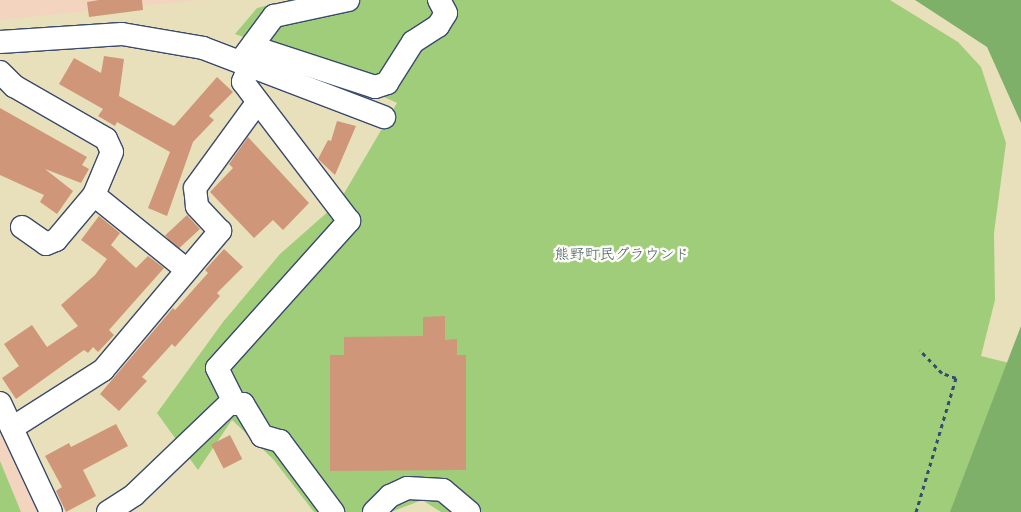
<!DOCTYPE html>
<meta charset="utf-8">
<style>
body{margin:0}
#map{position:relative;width:1021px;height:512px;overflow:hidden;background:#e8e0bb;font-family:"Comic Neue","Klee One",sans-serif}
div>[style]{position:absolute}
.built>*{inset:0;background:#f3d4bf}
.green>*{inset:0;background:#9fcd7a}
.forest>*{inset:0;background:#7fb06a}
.building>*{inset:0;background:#cf9679;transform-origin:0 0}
.path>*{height:3px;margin-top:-1.5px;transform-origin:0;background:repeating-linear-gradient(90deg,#3a4a6c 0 4px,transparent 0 8px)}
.roads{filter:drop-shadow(1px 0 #3a4a6c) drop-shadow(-1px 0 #3a4a6c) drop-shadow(0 1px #3a4a6c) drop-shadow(0 -1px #3a4a6c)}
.minor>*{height:22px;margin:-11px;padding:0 11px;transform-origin:11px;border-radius:11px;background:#fff}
span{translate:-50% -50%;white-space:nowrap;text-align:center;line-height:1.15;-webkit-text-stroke:5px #fdfcf7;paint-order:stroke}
.park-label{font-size:15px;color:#435e66}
</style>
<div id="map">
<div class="built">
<div style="clip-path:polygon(0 0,200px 0,0 20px)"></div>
<div style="clip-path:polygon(0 425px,40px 512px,0 512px)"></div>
</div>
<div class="green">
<div style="clip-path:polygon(291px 0,890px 0,958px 42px,981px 67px,1006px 143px,994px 233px,995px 300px,981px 356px,1021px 366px,1021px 512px,441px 512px,422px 500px,391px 512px,314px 512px,273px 459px,232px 420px,198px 470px,157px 413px,223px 322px,280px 254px,339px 202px,397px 103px,288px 52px,235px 34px,257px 8px)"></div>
<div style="clip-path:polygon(0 461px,21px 512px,0 512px)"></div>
</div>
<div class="forest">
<div style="clip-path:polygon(915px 0,1021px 0,1021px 123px,987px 47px)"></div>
<div style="clip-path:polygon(1021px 326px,1021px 512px,950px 512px)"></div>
</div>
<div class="building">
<div style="clip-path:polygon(99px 0,142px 0,143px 10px,89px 17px,87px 2px)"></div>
<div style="clip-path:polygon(104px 56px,124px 59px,119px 96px,174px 126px,217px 77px,233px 92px,209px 116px,214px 120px,193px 142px,167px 216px,148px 208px,170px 152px,117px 122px,115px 126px,98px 116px,103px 109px,59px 84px,74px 58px,101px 73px)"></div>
<div style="clip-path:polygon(0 108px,87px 157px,82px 165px,89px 169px,81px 183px,45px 169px,73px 191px,57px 214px,40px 202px,44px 195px,0 175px)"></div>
<div style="clip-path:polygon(337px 121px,356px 126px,335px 175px,318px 159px,328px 140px,331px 141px)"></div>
<div style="clip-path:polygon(248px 137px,309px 203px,283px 230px,273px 220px,254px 238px,210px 192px,233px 168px,229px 164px)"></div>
<div style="left:187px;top:215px;width:19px;height:30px;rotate:47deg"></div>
<div style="clip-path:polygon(99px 216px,120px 233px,111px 245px,136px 268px,148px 256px,164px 268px,109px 330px,114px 335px,98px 352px,93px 347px,88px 353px,84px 350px,16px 399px,2px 378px,19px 366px,4px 344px,32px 325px,47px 347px,78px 326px,61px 305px,95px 275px,107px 259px,81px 240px)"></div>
<div style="clip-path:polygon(224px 249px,243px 267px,217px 293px,220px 296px,175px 347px,172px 344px,142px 377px,147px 381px,119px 411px,100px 394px,173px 308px,175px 310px,208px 273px,205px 270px)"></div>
<div style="clip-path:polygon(445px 316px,445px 340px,457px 339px,457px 355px,466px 355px,466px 470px,330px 471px,330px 355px,344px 355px,344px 337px,423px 336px,423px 317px)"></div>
<div style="clip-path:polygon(116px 424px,128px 446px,83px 470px,96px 496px,66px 512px,56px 491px,62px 487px,45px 456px,69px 443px,71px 447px)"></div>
<div style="left:230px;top:435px;width:27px;height:21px;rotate:63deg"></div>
</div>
<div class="path">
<div style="left:916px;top:512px;width:140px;rotate:-73.4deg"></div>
<div style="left:956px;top:378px;width:15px;rotate:-160deg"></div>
<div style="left:942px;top:373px;width:32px;rotate:-134deg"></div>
</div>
<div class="roads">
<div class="minor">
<div style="left:0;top:42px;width:122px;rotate:-3.8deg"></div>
<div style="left:122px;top:34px;width:82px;rotate:9.8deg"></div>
<div style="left:203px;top:48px;width:194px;rotate:20.9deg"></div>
<div style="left:254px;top:43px;width:11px;rotate:41deg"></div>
<div style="left:262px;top:50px;width:119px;rotate:18.1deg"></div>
<div style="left:375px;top:87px;width:13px;rotate:-18deg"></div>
<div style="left:387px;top:83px;width:49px;rotate:-57.6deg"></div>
<div style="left:413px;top:42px;width:30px;rotate:-33deg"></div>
<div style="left:438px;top:26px;width:15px;rotate:-58deg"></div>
<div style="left:446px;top:13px;width:15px;rotate:-118deg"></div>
<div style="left:245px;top:55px;width:49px;rotate:-53.4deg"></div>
<div style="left:274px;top:16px;width:76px;rotate:-12.2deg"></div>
<div style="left:0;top:72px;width:20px;rotate:45deg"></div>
<div style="left:14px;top:86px;width:106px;rotate:29.9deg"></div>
<div style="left:106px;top:139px;width:14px;rotate:65deg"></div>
<div style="left:112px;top:152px;width:47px;rotate:112.7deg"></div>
<div style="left:94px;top:195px;width:119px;rotate:38.9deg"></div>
<div style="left:22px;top:227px;width:29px;rotate:35deg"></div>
<div style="left:46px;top:244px;width:11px;rotate:-22deg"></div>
<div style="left:56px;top:240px;width:59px;rotate:-49.8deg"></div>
<div style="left:0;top:403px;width:120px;rotate:64.9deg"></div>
<div style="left:235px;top:404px;width:40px;rotate:-116.6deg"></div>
<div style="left:217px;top:368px;width:198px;rotate:-48.1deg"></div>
<div style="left:349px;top:221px;width:175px;rotate:-127.3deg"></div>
<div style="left:243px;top:82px;width:17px;rotate:-69deg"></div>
<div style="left:12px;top:428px;width:108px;rotate:-32.5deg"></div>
<div style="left:103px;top:370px;width:182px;rotate:-49.9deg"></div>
<div style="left:220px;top:231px;width:34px;rotate:-133deg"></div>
<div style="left:197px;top:206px;width:18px;rotate:-96deg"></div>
<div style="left:195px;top:188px;width:105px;rotate:-53.9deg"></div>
<div style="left:108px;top:512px;width:31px;rotate:-33deg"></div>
<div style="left:134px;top:495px;width:132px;rotate:-43.8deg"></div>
<div style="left:229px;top:404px;width:14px"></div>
<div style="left:243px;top:404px;width:37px;rotate:59deg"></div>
<div style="left:262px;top:436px;width:19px;rotate:16deg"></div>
<div style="left:280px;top:441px;width:89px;rotate:53.3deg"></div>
<div style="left:374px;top:512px;width:23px;rotate:-45deg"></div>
<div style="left:390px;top:496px;width:19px;rotate:-25deg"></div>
<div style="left:407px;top:488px;width:36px;rotate:3deg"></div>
<div style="left:443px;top:490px;width:34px;rotate:40deg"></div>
</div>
</div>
<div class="park-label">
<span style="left:622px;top:255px">熊野町民グラウンド</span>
</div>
</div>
